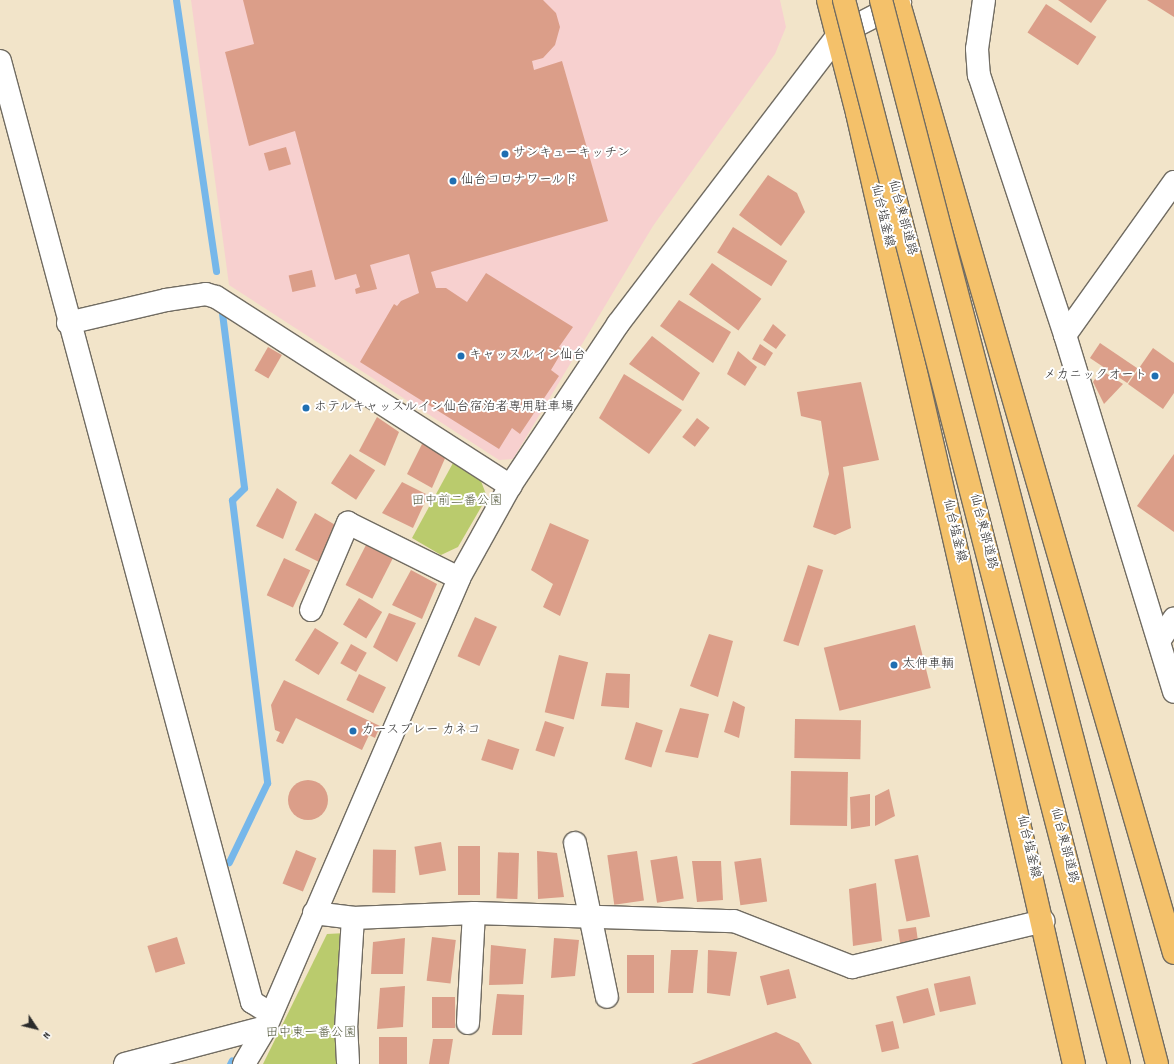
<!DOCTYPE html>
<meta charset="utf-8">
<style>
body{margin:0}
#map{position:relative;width:1174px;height:1064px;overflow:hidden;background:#f2e4c9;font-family:Dekko,"Klee One",sans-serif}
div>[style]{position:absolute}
.built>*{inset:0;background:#f7d0cf}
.green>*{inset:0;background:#bacb6d}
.stream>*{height:7px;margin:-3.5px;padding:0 3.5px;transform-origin:3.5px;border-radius:3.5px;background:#76b7ea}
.building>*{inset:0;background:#db9e89;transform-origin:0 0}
.round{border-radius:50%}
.roads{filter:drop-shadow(1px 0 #716c62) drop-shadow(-1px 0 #716c62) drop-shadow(0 1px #716c62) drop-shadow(0 -1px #716c62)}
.minor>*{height:22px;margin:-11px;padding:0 11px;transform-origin:11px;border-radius:11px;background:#fff}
.tertiary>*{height:22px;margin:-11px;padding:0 11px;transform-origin:11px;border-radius:11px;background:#fff}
.primary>*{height:22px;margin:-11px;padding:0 11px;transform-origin:11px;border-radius:11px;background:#f4c16a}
.bridges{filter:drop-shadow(1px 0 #716c62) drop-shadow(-1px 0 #716c62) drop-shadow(0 1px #716c62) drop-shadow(0 -1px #716c62)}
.motorway-bridge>*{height:22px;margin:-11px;padding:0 11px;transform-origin:11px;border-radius:11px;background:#f4c16a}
.dots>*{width:11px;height:11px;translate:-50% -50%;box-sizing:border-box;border:2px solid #fff;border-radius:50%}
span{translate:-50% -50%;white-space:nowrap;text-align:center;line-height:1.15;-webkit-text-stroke:4px #fff;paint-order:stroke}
.poi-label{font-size:13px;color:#2b2b2b}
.left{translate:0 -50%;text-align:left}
.right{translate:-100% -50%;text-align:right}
.street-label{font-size:13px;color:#2b2b2b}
.park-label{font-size:13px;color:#565b3f}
.north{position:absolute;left:16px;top:1008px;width:40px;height:40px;-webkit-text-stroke:3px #fff;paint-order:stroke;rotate:125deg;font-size:11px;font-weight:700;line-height:16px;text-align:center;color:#2b2b2b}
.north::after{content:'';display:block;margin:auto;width:14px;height:18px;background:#2b2b2b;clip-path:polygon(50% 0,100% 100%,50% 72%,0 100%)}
</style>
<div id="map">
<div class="built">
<div style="clip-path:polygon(191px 0,780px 0,786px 27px,775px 54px,653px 226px,513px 459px,499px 460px,229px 285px)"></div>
</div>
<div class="green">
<div style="clip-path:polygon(453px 463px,481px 481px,487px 497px,458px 547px,441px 555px,412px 538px)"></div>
<div style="clip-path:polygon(346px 933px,342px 1064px,263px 1064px,327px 934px)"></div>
</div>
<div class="stream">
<div style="left:176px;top:0;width:274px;rotate:81.6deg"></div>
<div style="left:222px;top:313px;width:176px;rotate:82.8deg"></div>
<div style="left:244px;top:488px;width:17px;rotate:135deg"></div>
<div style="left:232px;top:500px;width:285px;rotate:82.9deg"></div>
<div style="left:267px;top:783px;width:88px;rotate:115.7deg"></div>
<div style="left:230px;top:1064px;width:4px;rotate:-63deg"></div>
</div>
<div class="building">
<div style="clip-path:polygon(243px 0,543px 0,556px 13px,560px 27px,555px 45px,543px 58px,532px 61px,534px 70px,562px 61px,608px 221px,431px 272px,436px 288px,446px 288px,467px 302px,486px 273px,573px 327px,559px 347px,563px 350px,551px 370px,559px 376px,520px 434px,512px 428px,499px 449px,360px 362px,394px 304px,397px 306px,401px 301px,419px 293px,409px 254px,370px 265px,377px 289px,356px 294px,355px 289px,360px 287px,356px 274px,335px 280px,295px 131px,249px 146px,225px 52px,254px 44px)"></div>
<div style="clip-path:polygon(1058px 0,1107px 0,1091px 23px)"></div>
<div style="clip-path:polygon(1147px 0,1174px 0,1174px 17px)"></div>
<div style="left:1046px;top:4px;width:60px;height:34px;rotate:33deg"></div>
<div style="left:286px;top:147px;width:18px;height:23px;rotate:74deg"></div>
<div style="clip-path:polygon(768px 175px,797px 193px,805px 212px,781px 246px,739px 215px)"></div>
<div style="left:733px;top:227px;width:64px;height:30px;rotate:32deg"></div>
<div style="left:712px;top:263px;width:61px;height:39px;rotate:36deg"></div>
<div style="left:312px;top:270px;width:17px;height:24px;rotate:77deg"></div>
<div style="clip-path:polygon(679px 300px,731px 332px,713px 363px,660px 326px)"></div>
<div style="clip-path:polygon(773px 324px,786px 335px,776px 349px,763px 340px)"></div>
<div style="clip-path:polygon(652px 336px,700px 373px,683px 401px,629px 364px)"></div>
<div style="left:1100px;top:343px;width:45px;height:18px;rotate:34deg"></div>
<div style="clip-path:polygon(760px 344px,773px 353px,765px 366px,752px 359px)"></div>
<div style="left:268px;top:347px;width:16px;height:27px;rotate:30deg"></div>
<div style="clip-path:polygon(1153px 348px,1174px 363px,1174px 393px,1163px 409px,1128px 384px)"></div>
<div style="clip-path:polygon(738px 351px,757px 367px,745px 386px,727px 374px)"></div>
<div style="clip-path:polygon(1101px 370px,1123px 384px,1104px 404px,1093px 382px)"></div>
<div style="clip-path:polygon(624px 374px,682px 410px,649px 454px,599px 418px)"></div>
<div style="clip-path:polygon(861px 382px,879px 460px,843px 467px,851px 528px,835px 535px,813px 527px,829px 474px,821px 421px,801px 416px,797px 392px)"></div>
<div style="clip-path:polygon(377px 417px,399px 432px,385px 466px,359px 451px)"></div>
<div style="left:697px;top:418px;width:16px;height:24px;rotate:38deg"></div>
<div style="clip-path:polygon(423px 442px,446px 456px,432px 488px,407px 474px)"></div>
<div style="left:350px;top:454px;width:30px;height:35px;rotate:33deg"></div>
<div style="clip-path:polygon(1174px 454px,1174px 532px,1137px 506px)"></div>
<div style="clip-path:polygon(402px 482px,428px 495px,413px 528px,382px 513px)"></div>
<div style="clip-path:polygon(277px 488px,297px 502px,283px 539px,256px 526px)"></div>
<div style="clip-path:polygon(315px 513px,337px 526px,321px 563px,295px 550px)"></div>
<div style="clip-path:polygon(550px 523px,589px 540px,560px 616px,543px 607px,553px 584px,531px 570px)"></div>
<div style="left:366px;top:545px;width:30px;height:45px;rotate:27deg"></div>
<div style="left:284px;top:558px;width:29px;height:41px;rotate:25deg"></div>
<div style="left:808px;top:565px;width:16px;height:80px;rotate:18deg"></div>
<div style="clip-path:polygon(411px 570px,437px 584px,422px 619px,392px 605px)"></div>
<div style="left:359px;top:598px;width:27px;height:31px;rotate:31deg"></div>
<div style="clip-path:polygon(389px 613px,416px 623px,397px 662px,373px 647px)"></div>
<div style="left:475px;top:617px;width:24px;height:43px;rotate:24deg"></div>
<div style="left:915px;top:625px;width:65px;height:94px;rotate:76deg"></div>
<div style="left:315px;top:628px;width:28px;height:38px;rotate:32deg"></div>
<div style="clip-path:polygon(709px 634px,733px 641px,718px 697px,690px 686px)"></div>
<div style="left:351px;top:644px;width:18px;height:22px;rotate:29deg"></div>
<div style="left:559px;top:655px;width:30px;height:59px;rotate:14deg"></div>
<div style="clip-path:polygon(606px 673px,630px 674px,629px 708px,601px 706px)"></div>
<div style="left:359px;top:674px;width:30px;height:29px;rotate:26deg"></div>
<div style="clip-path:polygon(284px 680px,380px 726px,375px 738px,369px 735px,362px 750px,296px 718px,283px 744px,276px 741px,280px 732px,275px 730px,271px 705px)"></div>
<div style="clip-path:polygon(733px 701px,745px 707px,739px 738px,724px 732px)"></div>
<div style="clip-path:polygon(680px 708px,709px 714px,698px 758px,665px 752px)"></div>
<div style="left:795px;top:719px;width:66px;height:39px;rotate:1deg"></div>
<div style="left:545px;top:721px;width:20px;height:31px;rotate:18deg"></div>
<div style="left:636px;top:722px;width:28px;height:39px;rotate:17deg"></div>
<div style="left:488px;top:739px;width:33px;height:22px;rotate:18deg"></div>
<div style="left:791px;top:771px;width:57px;height:54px;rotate:1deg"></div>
<div class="round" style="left:288px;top:780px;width:40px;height:40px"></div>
<div style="clip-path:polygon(889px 789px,895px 816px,875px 826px,875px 796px)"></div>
<div style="clip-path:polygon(870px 794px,870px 826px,851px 829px,850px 797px)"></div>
<div style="left:441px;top:842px;width:29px;height:27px;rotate:80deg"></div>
<div style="left:458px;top:846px;width:22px;height:49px"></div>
<div style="left:296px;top:850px;width:22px;height:36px;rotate:22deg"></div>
<div style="left:396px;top:850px;width:43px;height:23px;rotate:91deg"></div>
<div style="clip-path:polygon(537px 851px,557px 853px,564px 897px,538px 899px)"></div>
<div style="left:637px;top:851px;width:50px;height:30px;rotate:82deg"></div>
<div style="left:519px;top:853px;width:46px;height:21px;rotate:92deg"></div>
<div style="left:918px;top:855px;width:63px;height:24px;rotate:79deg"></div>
<div style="left:677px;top:856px;width:43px;height:27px;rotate:81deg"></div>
<div style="left:761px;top:858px;width:44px;height:27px;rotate:82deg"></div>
<div style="clip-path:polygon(692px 861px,721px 861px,723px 900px,697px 902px)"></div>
<div style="clip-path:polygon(876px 883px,882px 941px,853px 946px,849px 889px)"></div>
<div style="left:916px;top:927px;width:14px;height:18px;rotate:82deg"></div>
<div style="left:177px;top:937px;width:28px;height:31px;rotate:73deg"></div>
<div style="left:432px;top:937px;width:24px;height:44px;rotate:7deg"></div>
<div style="clip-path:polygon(405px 938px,403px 974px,371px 974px,373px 942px)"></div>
<div style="clip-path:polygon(554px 938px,579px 940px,575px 976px,551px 978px)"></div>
<div style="clip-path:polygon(491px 945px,526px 949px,523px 984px,489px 985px)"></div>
<div style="clip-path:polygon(671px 950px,698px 950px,693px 993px,668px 993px)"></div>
<div style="clip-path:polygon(708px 950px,737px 952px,730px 996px,707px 993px)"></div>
<div style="left:627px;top:955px;width:27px;height:38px"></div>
<div style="left:789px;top:969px;width:30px;height:30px;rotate:76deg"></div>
<div style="left:970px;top:976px;width:29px;height:37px;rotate:78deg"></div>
<div style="clip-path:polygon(405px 986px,403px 1027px,377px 1029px,380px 988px)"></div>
<div style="left:928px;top:988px;width:28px;height:33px;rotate:75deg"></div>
<div style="clip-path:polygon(497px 994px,524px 995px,522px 1035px,492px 1035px)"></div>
<div style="left:432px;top:997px;width:23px;height:31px"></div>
<div style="left:893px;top:1021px;width:28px;height:18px;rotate:77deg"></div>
<div style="clip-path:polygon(776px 1032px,799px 1043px,812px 1064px,691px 1064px)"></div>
<div style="left:379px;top:1037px;width:28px;height:27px"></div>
<div style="clip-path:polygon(433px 1039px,453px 1039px,449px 1064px,429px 1064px)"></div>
</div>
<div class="roads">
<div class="minor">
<div style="left:984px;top:0;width:49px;rotate:98.1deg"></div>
<div style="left:977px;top:49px;width:26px;rotate:86deg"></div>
<div style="left:979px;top:75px;width:274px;rotate:71.7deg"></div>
<div style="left:1065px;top:335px;width:373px;rotate:73deg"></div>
<div style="left:0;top:61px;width:974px;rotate:75.01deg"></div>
<div style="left:252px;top:1002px;width:22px;rotate:32deg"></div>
<div style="left:68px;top:323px;width:101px;rotate:-13.2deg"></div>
<div style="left:166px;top:300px;width:40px;rotate:-8.5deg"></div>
<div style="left:206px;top:294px;width:10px;rotate:17deg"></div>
<div style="left:216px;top:297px;width:350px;rotate:32.7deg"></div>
<div style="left:1065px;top:335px;width:188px;rotate:-54.5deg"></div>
<div style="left:311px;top:610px;width:95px;rotate:-67deg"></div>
<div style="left:348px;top:523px;width:124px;rotate:26.4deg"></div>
<div style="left:1159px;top:641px;width:27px;rotate:-56deg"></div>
<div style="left:575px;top:843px;width:157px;rotate:78.3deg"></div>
<div style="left:314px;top:913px;width:39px;rotate:7deg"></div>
<div style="left:353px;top:918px;width:121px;rotate:-2.4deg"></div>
<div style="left:474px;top:913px;width:260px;rotate:1.8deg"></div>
<div style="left:734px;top:921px;width:127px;rotate:21.3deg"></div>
<div style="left:852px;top:967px;width:197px;rotate:-13.5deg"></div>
<div style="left:468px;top:1023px;width:110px;rotate:-86.9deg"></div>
<div style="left:348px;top:1062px;width:33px;rotate:-93deg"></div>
<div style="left:346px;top:1029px;width:111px;rotate:-86.4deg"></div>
<div style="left:125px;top:1064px;width:146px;rotate:-14.7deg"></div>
<div style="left:244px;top:1064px;width:43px;rotate:-59.3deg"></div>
<div style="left:266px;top:1027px;width:489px;rotate:-66.7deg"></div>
<div style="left:459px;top:578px;width:105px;rotate:-61deg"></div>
<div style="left:510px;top:486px;width:195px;rotate:-56.3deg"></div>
<div style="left:618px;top:324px;width:363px;rotate:-52.7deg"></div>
</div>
<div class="tertiary">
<div style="left:838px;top:35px;width:70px;rotate:-27.3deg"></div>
</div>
<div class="primary">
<div style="left:828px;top:0;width:117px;rotate:75.6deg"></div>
<div style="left:857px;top:113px;width:975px;rotate:77.15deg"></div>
<div style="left:898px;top:0;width:992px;rotate:73.85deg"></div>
</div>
</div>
<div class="bridges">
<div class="motorway-bridge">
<div style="left:844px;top:0;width:1099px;rotate:75.51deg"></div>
<div style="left:881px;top:0;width:1099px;rotate:75.46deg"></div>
</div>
</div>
<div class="dots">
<div style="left:505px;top:154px;background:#1f6fb2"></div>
<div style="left:453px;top:181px;background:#1f6fb2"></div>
<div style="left:461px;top:356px;background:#1f6fb2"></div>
<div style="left:1155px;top:376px;background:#1f6fb2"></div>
<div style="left:306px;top:408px;background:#1f6fb2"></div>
<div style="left:894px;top:665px;background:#1f6fb2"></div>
<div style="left:353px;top:731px;background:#1f6fb2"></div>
</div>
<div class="poi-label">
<span class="left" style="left:513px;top:154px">サンキューキッチン</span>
<span class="left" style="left:461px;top:181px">仙台コロナワールド</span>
<span class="left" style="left:469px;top:356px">キャッスルイン仙台</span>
<span class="right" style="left:1147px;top:376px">メカニックオート</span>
<span class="left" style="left:314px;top:408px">ホテルキャッスルイン仙台宿泊者専用駐車場</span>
<span class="left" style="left:902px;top:665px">太伸車輌</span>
<span class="left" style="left:361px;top:731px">カースプレー カネコ</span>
</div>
<div class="street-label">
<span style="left:881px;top:216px;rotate:77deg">仙台塩釜線</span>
<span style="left:901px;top:218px;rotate:75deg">仙台東部道路</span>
<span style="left:953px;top:531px;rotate:77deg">仙台塩釜線</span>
<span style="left:982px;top:532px;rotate:76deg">仙台東部道路</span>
<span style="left:1063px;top:846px;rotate:76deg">仙台東部道路</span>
<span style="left:1027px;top:847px;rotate:77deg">仙台塩釜線</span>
</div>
<div class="park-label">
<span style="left:457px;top:502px">田中前二番公園</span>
<span style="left:311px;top:1034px">田中東一番公園</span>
</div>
<div class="north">N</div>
</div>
